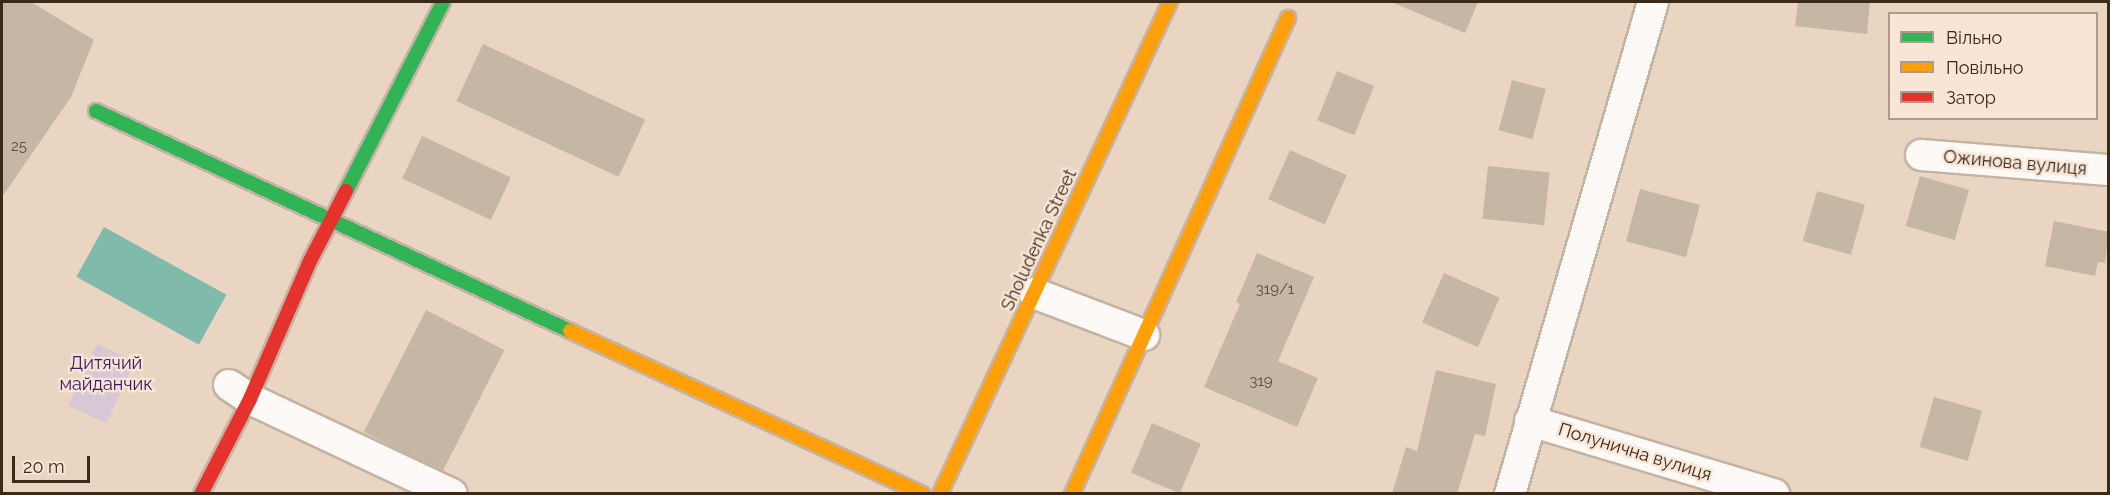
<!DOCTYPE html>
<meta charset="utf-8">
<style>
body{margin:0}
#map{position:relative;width:2110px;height:495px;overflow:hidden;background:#ead5c3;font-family:Raleway,sans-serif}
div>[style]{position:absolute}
.green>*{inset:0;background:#d8c7d5;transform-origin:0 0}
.water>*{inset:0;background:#80baab;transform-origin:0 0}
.building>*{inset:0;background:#c6b7a5;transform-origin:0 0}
.roads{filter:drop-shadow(2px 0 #c4b3a3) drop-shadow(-2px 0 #c4b3a3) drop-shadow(0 2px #c4b3a3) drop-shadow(0 -2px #c4b3a3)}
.street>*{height:30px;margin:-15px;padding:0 15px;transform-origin:15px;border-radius:15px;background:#fcf9f6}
.fast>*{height:14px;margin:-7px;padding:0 7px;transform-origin:7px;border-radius:7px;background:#30b455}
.slow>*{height:14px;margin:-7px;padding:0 7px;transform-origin:7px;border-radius:7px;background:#ff9f0a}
.jam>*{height:14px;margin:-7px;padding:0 7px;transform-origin:7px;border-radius:7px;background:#e5322d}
span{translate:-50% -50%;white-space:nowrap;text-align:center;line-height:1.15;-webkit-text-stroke:4.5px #f8e5d5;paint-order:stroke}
.number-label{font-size:15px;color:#5e4c3c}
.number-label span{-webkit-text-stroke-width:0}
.street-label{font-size:18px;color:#3b2919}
.park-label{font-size:18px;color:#3d1961}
.frame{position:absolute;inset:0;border:3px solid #3b2919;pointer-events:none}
.legend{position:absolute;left:1888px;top:12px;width:210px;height:108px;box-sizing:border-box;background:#f8e5d5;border:2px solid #ac9a8a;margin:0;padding:8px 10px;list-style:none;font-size:18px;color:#3b2919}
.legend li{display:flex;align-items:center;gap:12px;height:30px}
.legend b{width:30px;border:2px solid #ac9a8a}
.scale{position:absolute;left:12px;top:456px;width:78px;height:27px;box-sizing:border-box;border:3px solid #3b2919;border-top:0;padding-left:8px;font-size:18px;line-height:21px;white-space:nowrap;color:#3b2919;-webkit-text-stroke:4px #f8e5d5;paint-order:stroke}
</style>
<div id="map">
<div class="green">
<div style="left:97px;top:344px;width:42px;height:68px;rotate:25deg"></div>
</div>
<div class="water">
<div style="left:104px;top:227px;width:140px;height:57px;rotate:29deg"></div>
</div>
<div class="building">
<div style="clip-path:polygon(2px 2px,31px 2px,94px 40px,71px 97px,2px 197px)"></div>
<div style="clip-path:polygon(1391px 2px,1478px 2px,1465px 33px)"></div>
<div style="clip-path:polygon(1798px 2px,1870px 2px,1867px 34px,1795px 26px)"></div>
<div style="left:483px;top:44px;width:179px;height:63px;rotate:25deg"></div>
<div style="left:1337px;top:71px;width:40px;height:53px;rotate:22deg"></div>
<div style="left:1512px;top:80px;width:35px;height:52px;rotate:15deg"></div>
<div style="left:422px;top:136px;width:98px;height:47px;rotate:25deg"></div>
<div style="left:1290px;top:150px;width:62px;height:54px;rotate:24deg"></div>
<div style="left:1488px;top:166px;width:62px;height:53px;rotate:6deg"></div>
<div style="left:1920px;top:176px;width:51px;height:52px;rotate:16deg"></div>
<div style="left:1640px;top:189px;width:62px;height:54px;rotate:15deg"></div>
<div style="left:1817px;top:191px;width:50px;height:52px;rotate:16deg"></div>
<div style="clip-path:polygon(2054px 221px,2109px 232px,2105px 263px,2098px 262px,2095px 276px,2045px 266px)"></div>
<div style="clip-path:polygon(1257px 253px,1314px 277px,1278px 361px,1318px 378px,1297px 427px,1204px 387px,1240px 304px,1236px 302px)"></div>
<div style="left:1444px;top:273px;width:61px;height:54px;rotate:24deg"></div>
<div style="left:426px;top:310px;width:88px;height:137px;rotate:27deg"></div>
<div style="clip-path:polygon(1436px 370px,1496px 384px,1485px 436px,1475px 434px,1457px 494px,1392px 494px,1406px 447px,1417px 451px)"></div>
<div style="left:1934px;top:397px;width:50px;height:52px;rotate:16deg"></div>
<div style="left:1152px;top:423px;width:53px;height:54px;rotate:23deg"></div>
</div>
<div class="roads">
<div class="street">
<div style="left:1921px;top:155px;width:188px;rotate:4.6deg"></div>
<div style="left:1034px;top:293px;width:118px;rotate:20.9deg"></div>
<div style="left:229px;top:385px;width:25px;rotate:34deg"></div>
<div style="left:250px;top:399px;width:223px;rotate:25.2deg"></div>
<div style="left:1530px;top:421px;width:255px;rotate:16.7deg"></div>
<div style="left:1510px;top:494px;width:512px;rotate:-73.79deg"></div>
</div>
<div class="fast">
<div style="left:96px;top:111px;width:523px;rotate:24.9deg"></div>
<div style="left:346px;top:191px;width:212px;rotate:-62.8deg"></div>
</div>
<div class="slow">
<div style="left:570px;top:331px;width:388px;rotate:24.8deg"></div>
<div style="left:940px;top:494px;width:543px;rotate:-64.94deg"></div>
<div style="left:1072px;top:494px;width:523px;rotate:-65.59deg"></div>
</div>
<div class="jam">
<div style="left:201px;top:494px;width:107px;rotate:-62.7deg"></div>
<div style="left:250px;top:399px;width:148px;rotate:-66.5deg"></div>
<div style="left:309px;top:263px;width:81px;rotate:-62.8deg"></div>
</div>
</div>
<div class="number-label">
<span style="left:19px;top:147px">25</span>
<span style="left:1275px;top:290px">319/1</span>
<span style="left:1261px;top:382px">319</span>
</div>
<div class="street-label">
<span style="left:2015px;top:163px;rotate:5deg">Ожинова вулиця</span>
<span style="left:1039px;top:240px;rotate:-65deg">Sholudenka Street</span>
<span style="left:1635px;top:452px;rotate:17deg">Полунична вулиця</span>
</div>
<div class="park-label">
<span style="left:106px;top:374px">Дитячий<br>майданчик</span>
</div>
<div class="frame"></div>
<ul class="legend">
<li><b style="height:8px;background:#30b455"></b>Вільно</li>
<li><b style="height:8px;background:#ff9f0a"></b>Повільно</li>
<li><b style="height:8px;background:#e5322d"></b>Затор</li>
</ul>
<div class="scale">20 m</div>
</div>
